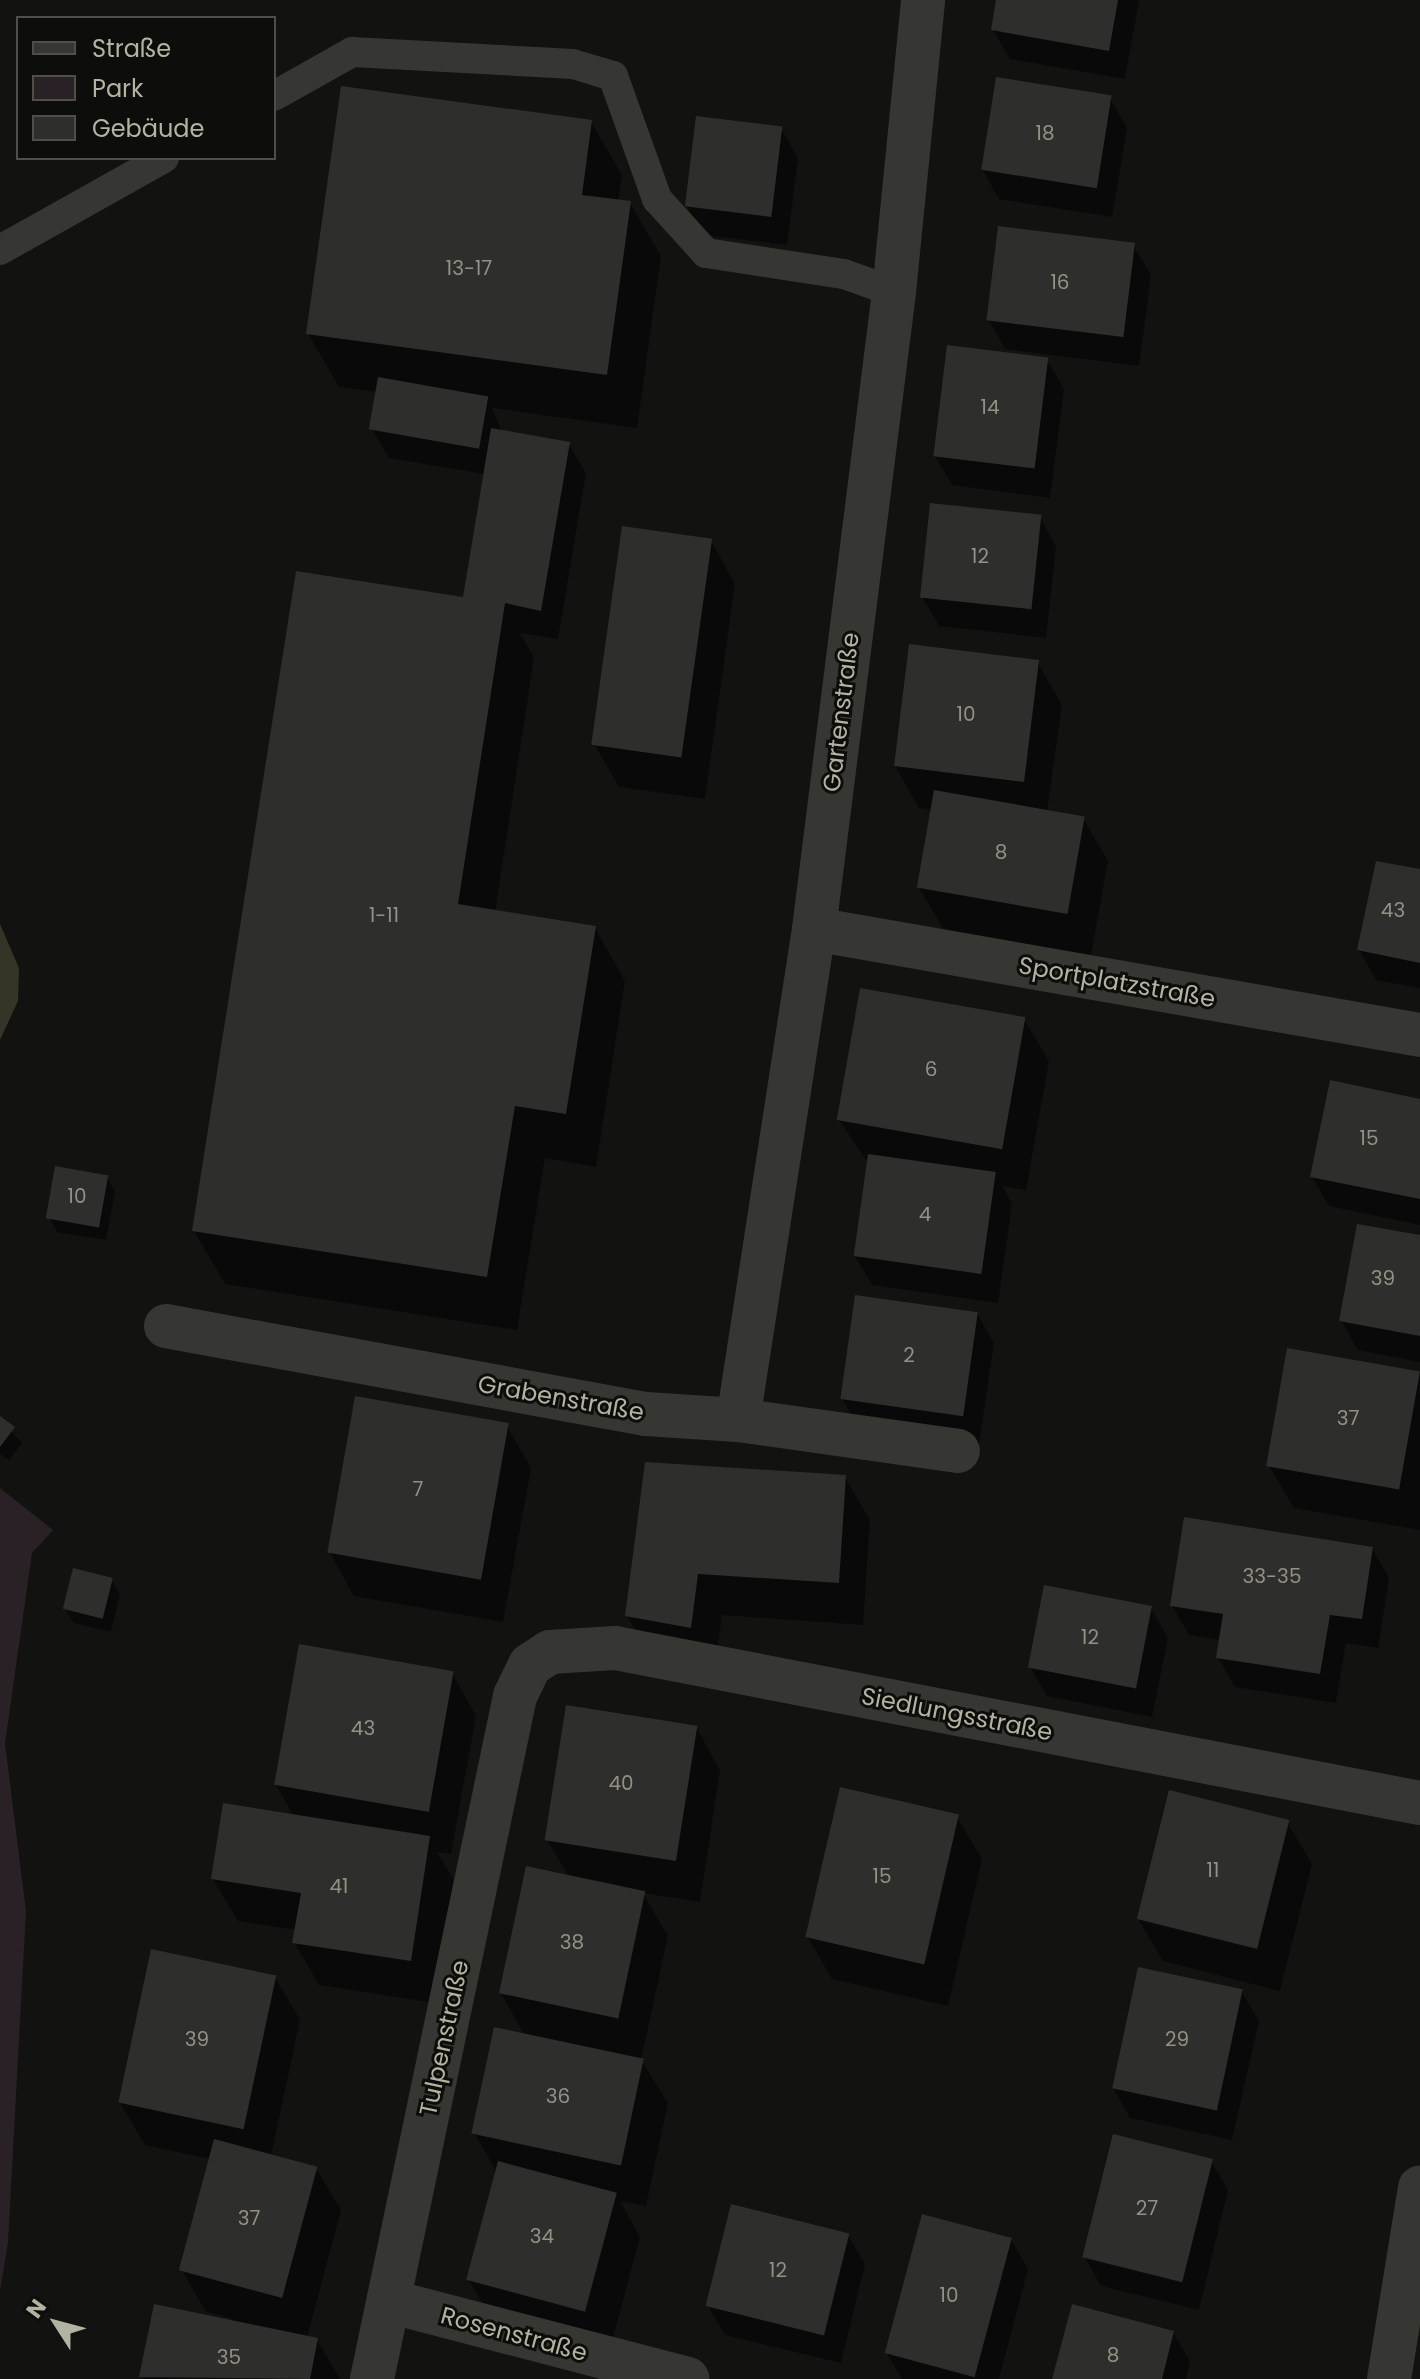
<!DOCTYPE html>
<meta charset="utf-8">
<style>
body{margin:0}
#map{position:relative;width:1420px;height:2379px;overflow:hidden;background:#121211;font-family:Poppins,sans-serif}
div>[style]{position:absolute}
.green>*{inset:0;background:#2a2126}
.water>*{inset:0;background:#363327}
.shadow>*{inset:0;background:#0007}
.building>*{inset:0;background:#2e2e2c;transform-origin:0 0}
.lane>*{height:30px;margin:-15px;padding:0 15px;transform-origin:15px;border-radius:15px;background:#363732}
.street>*{height:44px;margin:-22px;padding:0 22px;transform-origin:22px;border-radius:22px;background:#363732}
span{translate:-50% -50%;white-space:nowrap;text-align:center;line-height:1.15;-webkit-text-stroke:6px #0d0d0c;paint-order:stroke}
.number-label{font-size:20px;color:#929284}
.number-label span{-webkit-text-stroke-width:0}
.street-label{font-size:24px;color:#b3b3a1}
.legend{position:absolute;left:16px;top:16px;width:260px;height:144px;box-sizing:border-box;background:#0d0d0c;border:2px solid #4f4f48;margin:0;padding:10px 14px;list-style:none;font-size:24px;color:#b3b3a1}
.legend li{display:flex;align-items:center;gap:16px;height:40px}
.legend b{width:40px;border:2px solid #4f4f48}
.north{position:absolute;left:16px;top:2283px;width:80px;height:80px;-webkit-text-stroke:6px #0d0d0c;paint-order:stroke;rotate:306deg;font-size:22px;font-weight:700;line-height:32px;text-align:center;color:#b3b3a1}
.north::after{content:'';display:block;margin:auto;width:28px;height:36px;background:#b3b3a1;clip-path:polygon(50% 0,100% 100%,50% 72%,0 100%)}
</style>
<div id="map">
<div class="green">
<div style="clip-path:polygon(0 1488px,53px 1530px,32px 1553px,5px 1743px,26px 1911px,8px 2242px,0 2291px)"></div>
</div>
<div class="water">
<div style="clip-path:polygon(0 924px,19px 968px,18px 1001px,0 1040px)"></div>
</div>
<div class="shadow">
<div style="clip-path:polygon(998px 0,1139px 0,1125px 79px,1010px 59px,993px 30px)"></div>
<div style="clip-path:polygon(1110px 98px,1127px 128px,1112px 217px,999px 199px,982px 169px)"></div>
<div style="clip-path:polygon(591px 122px,622px 175px,618px 202px,630px 203px,661px 256px,637px 428px,492px 408px,502px 432px,568px 443px,586px 473px,558px 639px,520px 633px,534px 658px,495px 912px,595px 928px,625px 981px,596px 1167px,545px 1158px,517px 1330px,225px 1284px,194px 1231px,465px 599px,485px 474px,389px 458px,372px 429px,378px 392px,339px 387px,308px 334px)"></div>
<div style="clip-path:polygon(781px 128px,798px 158px,787px 245px,703px 235px,686px 205px)"></div>
<div style="clip-path:polygon(1133px 245px,1151px 275px,1139px 366px,1005px 349px,988px 319px)"></div>
<div style="clip-path:polygon(1047px 360px,1064px 389px,1050px 498px,952px 485px,935px 456px)"></div>
<div style="clip-path:polygon(1039px 516px,1056px 546px,1046px 638px,939px 626px,922px 597px)"></div>
<div style="clip-path:polygon(711px 541px,735px 584px,705px 799px,619px 787px,594px 744px)"></div>
<div style="clip-path:polygon(1038px 663px,1062px 705px,1047px 812px,1083px 818px,1108px 861px,1091px 955px,944px 930px,919px 888px,933px 810px,919px 808px,895px 766px)"></div>
<div style="clip-path:polygon(1420px 871px,1420px 988px,1376px 980px,1359px 950px)"></div>
<div style="clip-path:polygon(1024px 1019px,1049px 1061px,1026px 1190px,1002px 1186px,1012px 1204px,998px 1303px,872px 1285px,855px 1256px,868px 1163px,839px 1120px)"></div>
<div style="clip-path:polygon(1420px 1101px,1420px 1225px,1329px 1206px,1312px 1177px)"></div>
<div style="clip-path:polygon(107px 1177px,115px 1192px,106px 1240px,57px 1232px,49px 1217px)"></div>
<div style="clip-path:polygon(1420px 1237px,1420px 1362px,1358px 1350px,1341px 1320px)"></div>
<div style="clip-path:polygon(977px 1313px,994px 1343px,979px 1444px,859px 1428px,842px 1398px)"></div>
<div style="clip-path:polygon(1289px 1350px,1420px 1373px,1420px 1530px,1294px 1508px,1269px 1466px)"></div>
<div style="clip-path:polygon(0 1418px,22px 1443px,9px 1460px,0 1454px)"></div>
<div style="clip-path:polygon(507px 1426px,531px 1468px,503px 1622px,354px 1596px,330px 1553px)"></div>
<div style="clip-path:polygon(845px 1477px,870px 1520px,863px 1625px,722px 1615px,715px 1669px,652px 1658px,627px 1616px)"></div>
<div style="clip-path:polygon(1372px 1548px,1389px 1578px,1378px 1648px,1346px 1643px,1336px 1703px,1235px 1687px,1218px 1658px,1221px 1640px,1189px 1635px,1172px 1606px)"></div>
<div style="clip-path:polygon(111px 1580px,120px 1594px,111px 1632px,74px 1623px,65px 1609px)"></div>
<div style="clip-path:polygon(1151px 1608px,1168px 1638px,1152px 1717px,1047px 1696px,1030px 1667px)"></div>
<div style="clip-path:polygon(452px 1673px,476px 1716px,451px 1854px,437px 1852px,454px 1880px,434px 2003px,319px 1985px,294px 1942px,296px 1930px,238px 1921px,213px 1879px,294px 1817px,276px 1785px)"></div>
<div style="clip-path:polygon(696px 1727px,720px 1770px,700px 1902px,643px 1893px,668px 1936px,641px 2060px,668px 2103px,646px 2206px,620px 2201px,640px 2237px,609px 2353px,493px 2322px,469px 2280px,497px 2173px,475px 2134px,525px 2036px,500px 1992px,569px 1877px,547px 1840px)"></div>
<div style="clip-path:polygon(957px 1817px,982px 1859px,948px 2006px,832px 1979px,807px 1936px)"></div>
<div style="clip-path:polygon(1287px 1822px,1312px 1864px,1280px 1991px,1163px 1961px,1138px 1919px)"></div>
<div style="clip-path:polygon(275px 1977px,300px 2020px,271px 2156px,316px 2168px,341px 2210px,307px 2338px,317px 2340px,340px 2379px,143px 2379px,234px 2319px,206px 2312px,181px 2269px,210px 2159px,145px 2145px,120px 2103px)"></div>
<div style="clip-path:polygon(1242px 1992px,1259px 2021px,1232px 2140px,1130px 2118px,1113px 2088px)"></div>
<div style="clip-path:polygon(1211px 2161px,1228px 2190px,1199px 2310px,1101px 2286px,1084px 2256px)"></div>
<div style="clip-path:polygon(848px 2235px,865px 2264px,841px 2363px,725px 2335px,708px 2306px)"></div>
<div style="clip-path:polygon(1011px 2239px,1028px 2269px,999px 2379px,902px 2379px,887px 2353px)"></div>
<div style="clip-path:polygon(1173px 2332px,1190px 2362px,1186px 2379px,1054px 2379px)"></div>
</div>
<div class="building">
<div style="clip-path:polygon(996px 0,1118px 0,1109px 51px,991px 30px)"></div>
<div style="left:996px;top:77px;width:117px;height:94px;rotate:9deg"></div>
<div style="clip-path:polygon(341px 86px,592px 120px,582px 195px,631px 201px,607px 375px,306px 334px)"></div>
<div style="left:696px;top:116px;width:87px;height:91px;rotate:7deg"></div>
<div style="left:998px;top:226px;width:138px;height:95px;rotate:7deg"></div>
<div style="left:947px;top:345px;width:102px;height:112px;rotate:7deg"></div>
<div style="left:378px;top:377px;width:112px;height:53px;rotate:10deg"></div>
<div style="clip-path:polygon(491px 428px,570px 442px,541px 611px,505px 603px,458px 904px,596px 926px,566px 1114px,515px 1106px,487px 1277px,192px 1231px,296px 571px,463px 597px)"></div>
<div style="left:930px;top:503px;width:112px;height:95px;rotate:6deg"></div>
<div style="left:622px;top:526px;width:91px;height:221px;rotate:8deg"></div>
<div style="left:909px;top:644px;width:131px;height:123px;rotate:7deg"></div>
<div style="left:934px;top:790px;width:153px;height:99px;rotate:10deg"></div>
<div style="clip-path:polygon(1376px 861px,1420px 869px,1420px 963px,1357px 950px)"></div>
<div style="left:860px;top:988px;width:168px;height:134px;rotate:10deg"></div>
<div style="clip-path:polygon(1330px 1080px,1420px 1099px,1420px 1199px,1310px 1177px)"></div>
<div style="left:868px;top:1154px;width:129px;height:103px;rotate:8deg"></div>
<div style="left:55px;top:1166px;width:54px;height:53px;rotate:10deg"></div>
<div style="clip-path:polygon(1357px 1224px,1420px 1235px,1420px 1336px,1339px 1321px)"></div>
<div style="left:855px;top:1295px;width:124px;height:105px;rotate:8deg"></div>
<div style="left:1287px;top:1348px;width:135px;height:120px;rotate:10deg"></div>
<div style="left:355px;top:1396px;width:156px;height:159px;rotate:10deg"></div>
<div style="clip-path:polygon(0 1416px,15px 1427px,0 1447px)"></div>
<div style="clip-path:polygon(645px 1462px,846px 1475px,839px 1583px,698px 1574px,691px 1628px,625px 1616px)"></div>
<div style="clip-path:polygon(1184px 1517px,1373px 1547px,1362px 1619px,1330px 1615px,1320px 1674px,1216px 1658px,1223px 1614px,1170px 1606px)"></div>
<div style="left:73px;top:1568px;width:41px;height:42px;rotate:14deg"></div>
<div style="left:1044px;top:1585px;width:110px;height:84px;rotate:11deg"></div>
<div style="left:299px;top:1644px;width:157px;height:143px;rotate:10deg"></div>
<div style="left:566px;top:1705px;width:133px;height:137px;rotate:9deg"></div>
<div style="left:840px;top:1787px;width:122px;height:154px;rotate:13deg"></div>
<div style="left:1169px;top:1790px;width:124px;height:133px;rotate:14deg"></div>
<div style="clip-path:polygon(223px 1803px,430px 1836px,411px 1961px,292px 1943px,301px 1893px,211px 1879px)"></div>
<div style="left:526px;top:1866px;width:122px;height:130px;rotate:12deg"></div>
<div style="left:151px;top:1949px;width:128px;height:157px;rotate:12deg"></div>
<div style="left:1138px;top:1967px;width:107px;height:124px;rotate:12deg"></div>
<div style="left:494px;top:2027px;width:153px;height:109px;rotate:12deg"></div>
<div style="left:1113px;top:2134px;width:103px;height:127px;rotate:14deg"></div>
<div style="left:214px;top:2139px;width:107px;height:136px;rotate:15deg"></div>
<div style="left:498px;top:2161px;width:123px;height:123px;rotate:15deg"></div>
<div style="left:731px;top:2204px;width:122px;height:105px;rotate:14deg"></div>
<div style="left:922px;top:2214px;width:93px;height:144px;rotate:15deg"></div>
<div style="clip-path:polygon(154px 2304px,318px 2338px,310px 2379px,139px 2377px)"></div>
<div style="clip-path:polygon(1072px 2304px,1174px 2331px,1162px 2379px,1052px 2379px)"></div>
</div>
<div class="lane">
<div style="left:274px;top:96px;width:90px;rotate:-29.4deg"></div>
<div style="left:352px;top:52px;width:221px;rotate:3.1deg"></div>
<div style="left:573px;top:64px;width:42px;rotate:16.7deg"></div>
<div style="left:613px;top:76px;width:131px;rotate:70.3deg"></div>
<div style="left:657px;top:199px;width:73px;rotate:47.8deg"></div>
<div style="left:706px;top:253px;width:140px;rotate:8.7deg"></div>
<div style="left:844px;top:274px;width:53px;rotate:19.8deg"></div>
<div style="left:0;top:250px;width:188px;rotate:-29.3deg"></div>
</div>
<div class="street">
<div style="left:814px;top:929px;width:615px;rotate:9.92deg"></div>
<div style="left:166px;top:1326px;width:488px;rotate:10.4deg"></div>
<div style="left:646px;top:1414px;width:92px;rotate:3.7deg"></div>
<div style="left:738px;top:1420px;width:222px;rotate:8deg"></div>
<div style="left:738px;top:1420px;width:497px;rotate:-81.2deg"></div>
<div style="left:814px;top:929px;width:642px;rotate:-82.84deg"></div>
<div style="left:894px;top:292px;width:293px;rotate:-84.3deg"></div>
<div style="left:387px;top:2310px;width:14px;rotate:-25deg"></div>
<div style="left:400px;top:2304px;width:297px;rotate:14.6deg"></div>
<div style="left:372px;top:2379px;width:698px;rotate:-78.17deg"></div>
<div style="left:515px;top:1696px;width:34px;rotate:-64deg"></div>
<div style="left:530px;top:1665px;width:24px;rotate:-33deg"></div>
<div style="left:550px;top:1652px;width:65px;rotate:-3.5deg"></div>
<div style="left:615px;top:1648px;width:820px;rotate:10.9deg"></div>
<div style="left:1389px;top:2379px;width:194px;rotate:-80.8deg"></div>
</div>
<div class="number-label">
<span style="left:1045px;top:133px">18</span>
<span style="left:469px;top:268px">13-17</span>
<span style="left:1060px;top:282px">16</span>
<span style="left:990px;top:407px">14</span>
<span style="left:980px;top:556px">12</span>
<span style="left:966px;top:714px">10</span>
<span style="left:1001px;top:852px">8</span>
<span style="left:1393px;top:910px">43</span>
<span style="left:384px;top:915px">1-11</span>
<span style="left:931px;top:1069px">6</span>
<span style="left:1369px;top:1138px">15</span>
<span style="left:77px;top:1196px">10</span>
<span style="left:925px;top:1214px">4</span>
<span style="left:1383px;top:1278px">39</span>
<span style="left:909px;top:1355px">2</span>
<span style="left:1348px;top:1418px">37</span>
<span style="left:418px;top:1489px">7</span>
<span style="left:1272px;top:1576px">33-35</span>
<span style="left:1090px;top:1637px">12</span>
<span style="left:363px;top:1728px">43</span>
<span style="left:621px;top:1783px">40</span>
<span style="left:1213px;top:1870px">11</span>
<span style="left:882px;top:1876px">15</span>
<span style="left:339px;top:1886px">41</span>
<span style="left:572px;top:1942px">38</span>
<span style="left:197px;top:2039px">39</span>
<span style="left:1177px;top:2039px">29</span>
<span style="left:558px;top:2096px">36</span>
<span style="left:1147px;top:2208px">27</span>
<span style="left:249px;top:2218px">37</span>
<span style="left:542px;top:2236px">34</span>
<span style="left:778px;top:2270px">12</span>
<span style="left:949px;top:2295px">10</span>
<span style="left:1113px;top:2355px">8</span>
<span style="left:229px;top:2357px">35</span>
</div>
<div class="street-label">
<span style="left:841px;top:712px;rotate:-83deg">Gartenstraße</span>
<span style="left:1117px;top:982px;rotate:10deg">Sportplatzstraße</span>
<span style="left:561px;top:1398px;rotate:10deg">Grabenstraße</span>
<span style="left:957px;top:1714px;rotate:11deg">Siedlungsstraße</span>
<span style="left:444px;top:2038px;rotate:-78deg">Tulpenstraße</span>
<span style="left:514px;top:2334px;rotate:15deg">Rosenstraße</span>
</div>
<ul class="legend">
<li><b style="height:10px;background:#363732"></b>Straße</li>
<li><b style="height:22px;background:#2a2126"></b>Park</li>
<li><b style="height:22px;background:#2e2e2c"></b>Gebäude</li>
</ul>
<div class="north">N</div>
</div>
